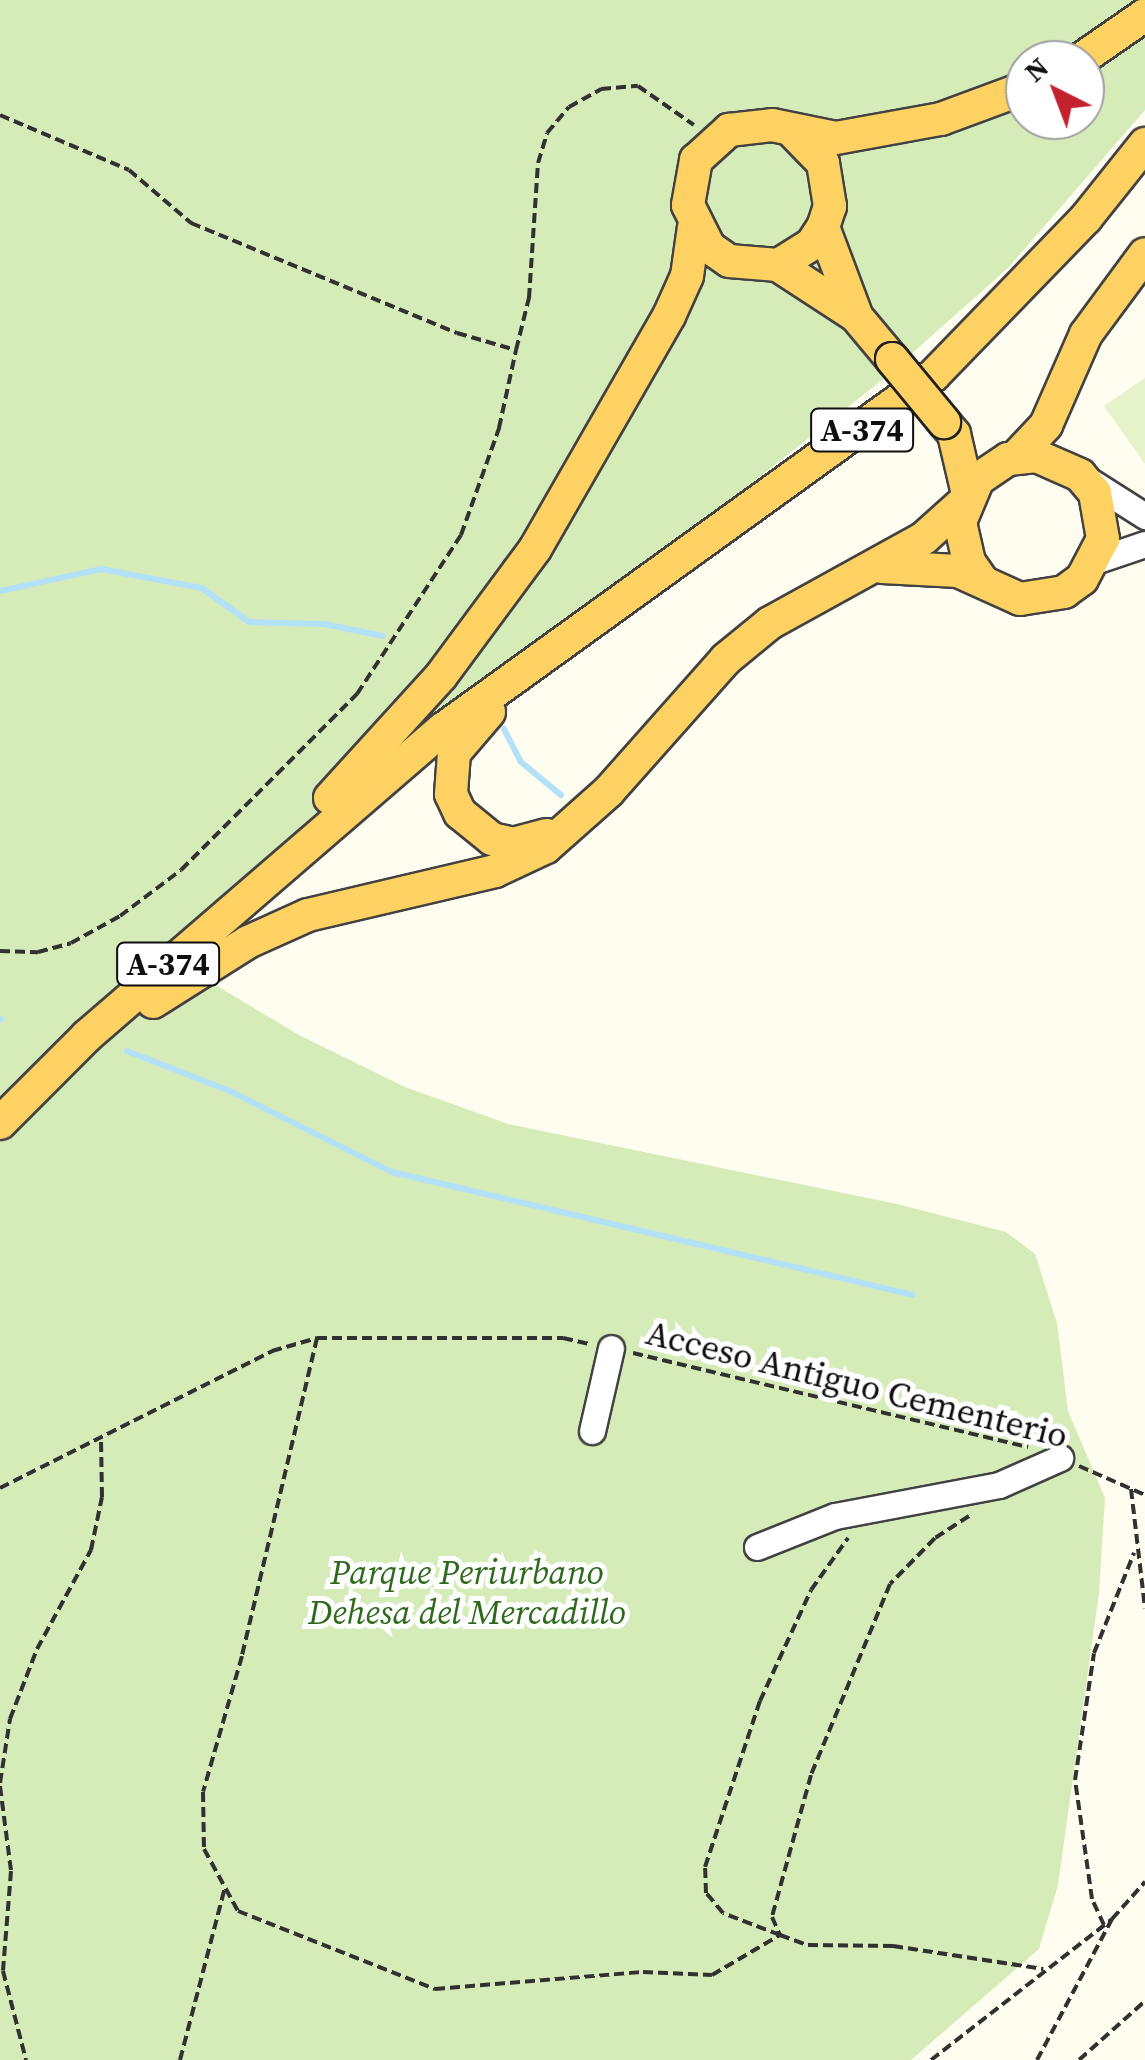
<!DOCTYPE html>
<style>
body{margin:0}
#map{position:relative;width:1145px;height:2060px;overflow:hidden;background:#fffcf0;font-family:"Source Serif 4",serif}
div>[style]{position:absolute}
.green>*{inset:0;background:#d5ebb8}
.pitch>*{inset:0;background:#e6f2ca}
.stream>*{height:6px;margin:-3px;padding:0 3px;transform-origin:3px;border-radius:3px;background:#b3e1f8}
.path>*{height:4px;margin-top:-2px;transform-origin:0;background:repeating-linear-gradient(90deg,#313131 0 10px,transparent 0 15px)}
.roads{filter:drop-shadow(2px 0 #424242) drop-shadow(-2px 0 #424242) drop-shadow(0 2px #424242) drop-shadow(0 -2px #424242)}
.minor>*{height:25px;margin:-12.5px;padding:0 12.5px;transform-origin:12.5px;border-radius:12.5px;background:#fff}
.major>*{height:32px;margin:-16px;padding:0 16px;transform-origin:16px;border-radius:16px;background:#fdd263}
.bridges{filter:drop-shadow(2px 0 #202020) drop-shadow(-2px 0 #202020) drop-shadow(0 2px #202020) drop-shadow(0 -2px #202020)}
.major-bridge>*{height:32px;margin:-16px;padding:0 16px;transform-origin:16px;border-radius:16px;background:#fdd263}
span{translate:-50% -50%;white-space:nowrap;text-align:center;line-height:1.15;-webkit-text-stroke:10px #fff;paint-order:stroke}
.shield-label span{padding:2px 8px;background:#fff;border:2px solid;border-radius:8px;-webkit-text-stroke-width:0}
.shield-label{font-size:32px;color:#0f0f0f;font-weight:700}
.street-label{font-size:35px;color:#0f0f0f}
.park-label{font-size:35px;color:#2f6a1c;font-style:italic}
.north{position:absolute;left:1005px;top:40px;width:100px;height:100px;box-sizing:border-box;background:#fff;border:2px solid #9f9f9f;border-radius:50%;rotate:318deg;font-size:28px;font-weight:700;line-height:40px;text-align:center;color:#0f0f0f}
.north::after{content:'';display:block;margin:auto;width:35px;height:45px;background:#c4212f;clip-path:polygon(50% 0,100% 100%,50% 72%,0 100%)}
</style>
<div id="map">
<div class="green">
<div style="clip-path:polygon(evenodd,0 0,1145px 0,1145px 110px,1008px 268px,882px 380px,160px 952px,299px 1035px,405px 1087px,508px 1124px,897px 1204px,1006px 1232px,1035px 1254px,1057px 1323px,1068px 1411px,1105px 1498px,1099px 1593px,1058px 1885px,1039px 1949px,911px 2060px,0 2060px,0 0,1025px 60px,1085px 60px,1085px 120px,1025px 120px,1025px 60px)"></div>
</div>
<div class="pitch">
<div style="clip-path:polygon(1145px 378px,1145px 464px,1104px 406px)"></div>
</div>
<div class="stream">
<div style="left:0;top:591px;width:103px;rotate:-12.3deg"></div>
<div style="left:101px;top:569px;width:103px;rotate:10.7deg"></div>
<div style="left:202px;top:588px;width:58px;rotate:35.9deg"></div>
<div style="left:249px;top:622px;width:75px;rotate:1.5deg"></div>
<div style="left:324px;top:624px;width:60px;rotate:11.5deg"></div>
<div style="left:504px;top:729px;width:37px;rotate:63deg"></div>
<div style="left:521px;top:762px;width:52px;rotate:39.5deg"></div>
<div style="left:0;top:1020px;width:1px;rotate:-45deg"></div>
<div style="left:127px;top:1051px;width:113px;rotate:21.3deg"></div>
<div style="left:232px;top:1092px;width:179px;rotate:26.6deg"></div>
<div style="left:392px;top:1172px;width:535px;rotate:13.28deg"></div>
</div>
<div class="path">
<div style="left:0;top:115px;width:140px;rotate:23.1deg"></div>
<div style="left:129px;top:170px;width:82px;rotate:40.5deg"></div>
<div style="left:191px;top:223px;width:288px;rotate:22.5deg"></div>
<div style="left:457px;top:333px;width:61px;rotate:16.1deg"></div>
<div style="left:516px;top:350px;width:54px;rotate:-76deg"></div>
<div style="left:529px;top:298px;width:135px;rotate:-86.2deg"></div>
<div style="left:538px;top:163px;width:31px;rotate:-73deg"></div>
<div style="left:547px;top:133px;width:34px;rotate:-50deg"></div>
<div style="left:569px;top:107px;width:37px;rotate:-29deg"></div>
<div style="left:601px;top:89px;width:37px;rotate:-5deg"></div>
<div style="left:638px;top:86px;width:68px;rotate:34.9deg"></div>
<div style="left:0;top:951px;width:38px;rotate:2deg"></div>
<div style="left:38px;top:952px;width:34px;rotate:-15deg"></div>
<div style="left:71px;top:943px;width:56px;rotate:-28.9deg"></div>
<div style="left:120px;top:916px;width:76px;rotate:-37deg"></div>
<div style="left:181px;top:870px;width:249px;rotate:-45deg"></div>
<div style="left:357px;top:694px;width:190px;rotate:-56.8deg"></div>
<div style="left:461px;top:535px;width:114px;rotate:-70.4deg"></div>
<div style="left:499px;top:428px;width:80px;rotate:-77.7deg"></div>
<div style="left:317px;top:1338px;width:327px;rotate:103.3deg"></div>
<div style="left:242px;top:1656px;width:141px;rotate:106deg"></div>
<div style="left:203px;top:1792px;width:57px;rotate:89deg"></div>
<div style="left:204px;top:1849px;width:71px;rotate:61.3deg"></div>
<div style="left:238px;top:1911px;width:212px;rotate:21.6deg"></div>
<div style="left:435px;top:1989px;width:209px;rotate:-4.7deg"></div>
<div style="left:643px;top:1972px;width:69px;rotate:2.5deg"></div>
<div style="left:712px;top:1975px;width:79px;rotate:-30.5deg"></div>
<div style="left:633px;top:1353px;width:406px;rotate:13.4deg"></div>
<div style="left:1079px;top:1466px;width:72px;rotate:23.7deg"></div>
<div style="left:0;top:1488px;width:305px;rotate:-26.7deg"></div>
<div style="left:272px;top:1351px;width:47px;rotate:-16.1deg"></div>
<div style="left:317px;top:1338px;width:246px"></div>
<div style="left:563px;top:1338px;width:28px;rotate:13deg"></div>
<div style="left:1131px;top:1489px;width:120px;rotate:83.3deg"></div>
<div style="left:969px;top:1516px;width:40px;rotate:147.1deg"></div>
<div style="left:935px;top:1538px;width:64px;rotate:134.4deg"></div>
<div style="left:890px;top:1584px;width:207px;rotate:112.5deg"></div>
<div style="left:811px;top:1775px;width:147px;rotate:105.4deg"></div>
<div style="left:772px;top:1917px;width:20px;rotate:66deg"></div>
<div style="left:780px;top:1935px;width:30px;rotate:20deg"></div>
<div style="left:808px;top:1945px;width:85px;rotate:0.7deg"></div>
<div style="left:893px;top:1946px;width:152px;rotate:8.7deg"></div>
<div style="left:0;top:1783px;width:65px;rotate:-81.1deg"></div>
<div style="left:10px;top:1719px;width:75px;rotate:-68.9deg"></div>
<div style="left:37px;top:1649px;width:113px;rotate:-61.4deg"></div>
<div style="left:91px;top:1550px;width:54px;rotate:-78.3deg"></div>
<div style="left:102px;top:1497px;width:58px;rotate:-91deg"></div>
<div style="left:0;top:1786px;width:86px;rotate:82.6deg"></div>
<div style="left:11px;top:1871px;width:100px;rotate:94.6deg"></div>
<div style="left:3px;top:1971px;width:92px;rotate:75.5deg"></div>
<div style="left:1104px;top:1925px;width:29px;rotate:-115deg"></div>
<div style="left:1092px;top:1899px;width:120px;rotate:-98.1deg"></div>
<div style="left:1075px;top:1780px;width:128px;rotate:-81.5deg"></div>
<div style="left:1094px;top:1653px;width:108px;rotate:-68.2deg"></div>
<div style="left:780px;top:1935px;width:61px;rotate:-158.9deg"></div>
<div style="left:723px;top:1913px;width:26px;rotate:-130deg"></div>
<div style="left:706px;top:1893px;width:26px;rotate:-92deg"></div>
<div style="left:705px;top:1867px;width:175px;rotate:-71.7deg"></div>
<div style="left:760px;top:1701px;width:122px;rotate:-65.3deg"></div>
<div style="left:811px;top:1590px;width:64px;rotate:-54.6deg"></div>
<div style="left:180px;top:2060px;width:179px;rotate:-75.4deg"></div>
<div style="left:931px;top:2060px;width:229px;rotate:-37.9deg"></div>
<div style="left:1037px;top:2060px;width:160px;rotate:-62deg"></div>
<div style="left:1112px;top:1919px;width:50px;rotate:-48.3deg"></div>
<div style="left:1079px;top:2060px;width:89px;rotate:-41.8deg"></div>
</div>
<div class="roads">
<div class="minor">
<div style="left:1082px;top:476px;width:75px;rotate:32.4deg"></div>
<div style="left:1095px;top:561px;width:53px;rotate:-18.8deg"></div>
<div style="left:592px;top:1431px;width:85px;rotate:-77.1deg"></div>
<div style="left:757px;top:1547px;width:84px;rotate:-21.7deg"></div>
<div style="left:835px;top:1516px;width:167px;rotate:-10.7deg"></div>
<div style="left:999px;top:1485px;width:67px;rotate:-23.9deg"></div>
</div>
<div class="major">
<div style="left:1080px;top:60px;width:79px;rotate:-34.7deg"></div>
<div style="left:793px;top:132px;width:43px;rotate:45.9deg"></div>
<div style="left:823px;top:163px;width:44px;rotate:80.8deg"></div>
<div style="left:830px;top:206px;width:22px;rotate:108deg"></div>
<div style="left:823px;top:227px;width:20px;rotate:123deg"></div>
<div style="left:812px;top:244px;width:40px;rotate:148deg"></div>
<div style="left:778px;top:265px;width:49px;rotate:-175.3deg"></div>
<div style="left:729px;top:261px;width:24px;rotate:-145deg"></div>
<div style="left:709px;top:247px;width:47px;rotate:-116.6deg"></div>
<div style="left:688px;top:205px;width:46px;rotate:-79.9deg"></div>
<div style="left:696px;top:160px;width:45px;rotate:-42.3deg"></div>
<div style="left:729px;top:130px;width:43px;rotate:-6.6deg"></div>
<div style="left:772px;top:125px;width:65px;rotate:11.5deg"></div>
<div style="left:836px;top:138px;width:107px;rotate:-10.3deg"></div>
<div style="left:941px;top:119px;width:90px;rotate:-20.3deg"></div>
<div style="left:823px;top:227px;width:91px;rotate:69.4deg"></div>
<div style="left:778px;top:265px;width:93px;rotate:33.2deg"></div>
<div style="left:856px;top:316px;width:56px;rotate:50.1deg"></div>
<div style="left:944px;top:422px;width:16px;rotate:50deg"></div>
<div style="left:954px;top:434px;width:62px;rotate:76.9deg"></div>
<div style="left:1016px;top:457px;width:44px;rotate:-46.8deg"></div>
<div style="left:1046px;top:425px;width:99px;rotate:-66.3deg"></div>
<div style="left:1086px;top:334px;width:99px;rotate:-53.6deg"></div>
<div style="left:882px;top:567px;width:76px;rotate:3deg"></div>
<div style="left:958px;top:571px;width:68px;rotate:24.3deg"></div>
<div style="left:1020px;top:599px;width:45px;rotate:-9deg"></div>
<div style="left:1064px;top:592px;width:22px;rotate:-36deg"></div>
<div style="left:1082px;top:579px;width:45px;rotate:-62.3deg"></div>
<div style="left:1103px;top:539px;width:47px;rotate:-99.9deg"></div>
<div style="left:1095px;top:493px;width:23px;rotate:-130deg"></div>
<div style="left:1080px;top:475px;width:47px;rotate:-156.2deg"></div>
<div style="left:1037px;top:456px;width:29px;rotate:174deg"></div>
<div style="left:1008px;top:459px;width:36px;rotate:146deg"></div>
<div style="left:978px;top:479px;width:47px;rotate:112.7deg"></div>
<div style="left:960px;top:522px;width:41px;rotate:77.3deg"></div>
<div style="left:969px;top:562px;width:21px;rotate:55deg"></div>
<div style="left:489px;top:712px;width:54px;rotate:130.5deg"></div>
<div style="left:454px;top:753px;width:41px;rotate:94.2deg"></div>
<div style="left:451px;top:794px;width:21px;rotate:65deg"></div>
<div style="left:460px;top:813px;width:41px;rotate:39.1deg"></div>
<div style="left:492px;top:839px;width:22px;rotate:13deg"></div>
<div style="left:513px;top:844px;width:35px;rotate:-15deg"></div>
<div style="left:330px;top:798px;width:165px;rotate:-47.7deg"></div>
<div style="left:441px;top:676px;width:158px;rotate:-53.5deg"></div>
<div style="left:535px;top:549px;width:269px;rotate:-60.1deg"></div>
<div style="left:669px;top:316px;width:44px;rotate:-65.8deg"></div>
<div style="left:687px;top:276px;width:49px;rotate:-81.9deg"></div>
<div style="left:153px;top:1002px;width:112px;rotate:-32.3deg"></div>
<div style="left:248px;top:942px;width:66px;rotate:-24.2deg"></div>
<div style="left:308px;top:915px;width:192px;rotate:-13.2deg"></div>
<div style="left:495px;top:871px;width:56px;rotate:-25.2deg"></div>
<div style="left:546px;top:847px;width:83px;rotate:-41.6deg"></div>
<div style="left:608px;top:792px;width:178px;rotate:-48.4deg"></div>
<div style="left:726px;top:659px;width:57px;rotate:-39.3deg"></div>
<div style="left:770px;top:623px;width:176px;rotate:-28.9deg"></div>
<div style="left:924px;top:538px;width:54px;rotate:-42deg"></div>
<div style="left:0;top:1123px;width:123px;rotate:-45deg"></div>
<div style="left:87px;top:1036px;width:470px;rotate:-40.8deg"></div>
<div style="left:443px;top:729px;width:605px;rotate:-35.79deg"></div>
<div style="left:934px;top:375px;width:219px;rotate:-45.9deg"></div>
<div style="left:1086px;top:218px;width:95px;rotate:-51.4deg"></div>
</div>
</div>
<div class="bridges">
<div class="major-bridge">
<div style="left:892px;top:359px;width:82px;rotate:50.5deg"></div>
</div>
</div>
<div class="shield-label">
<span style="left:862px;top:430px">A-374</span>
<span style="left:168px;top:964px">A-374</span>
</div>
<div class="street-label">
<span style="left:857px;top:1384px;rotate:14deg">Acceso Antiguo Cementerio</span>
</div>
<div class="park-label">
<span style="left:467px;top:1592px">Parque Periurbano<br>Dehesa del Mercadillo</span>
</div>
<div class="north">N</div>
</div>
